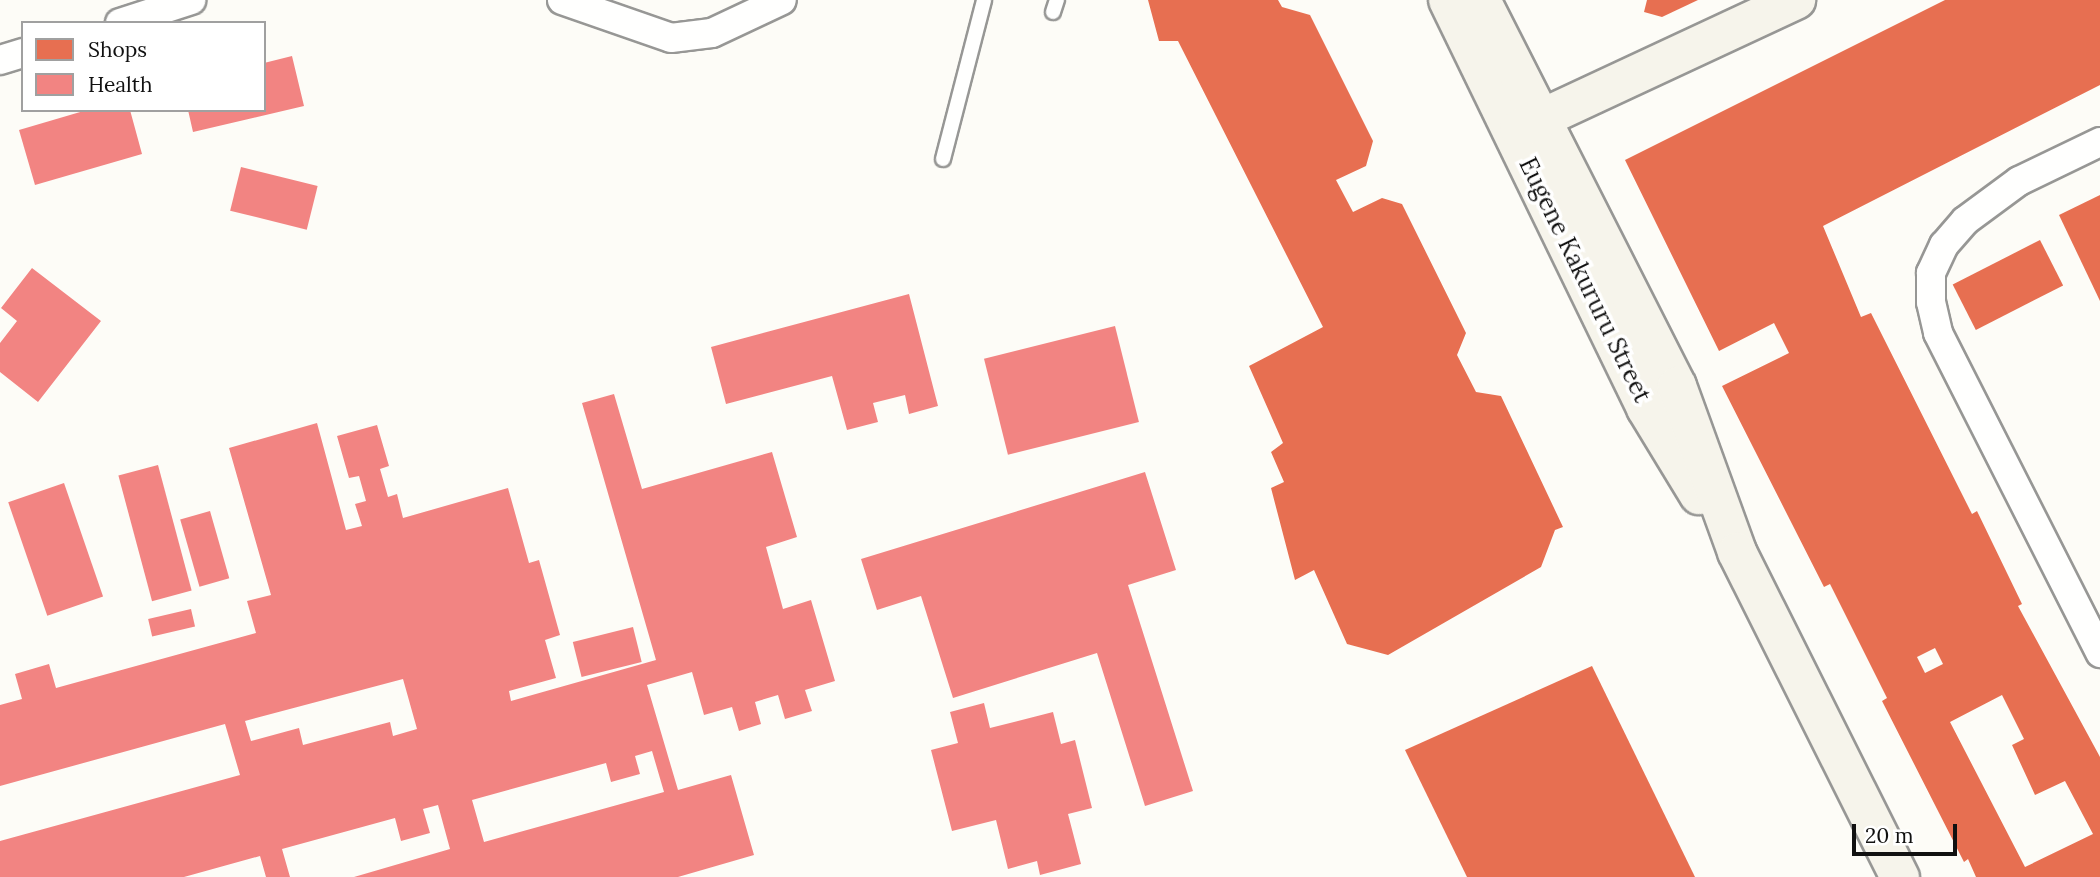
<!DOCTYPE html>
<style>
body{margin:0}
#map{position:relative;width:2100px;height:877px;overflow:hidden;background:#fdfcf7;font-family:Lora,serif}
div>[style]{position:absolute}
.shops>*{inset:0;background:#e76f51;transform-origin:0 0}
.health>*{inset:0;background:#f28482;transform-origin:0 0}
.roads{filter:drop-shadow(2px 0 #979795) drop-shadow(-2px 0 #979795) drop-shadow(0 2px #979795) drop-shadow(0 -2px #979795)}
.lane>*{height:14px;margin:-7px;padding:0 7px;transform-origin:7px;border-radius:7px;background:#fffffe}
.street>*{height:28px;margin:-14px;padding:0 14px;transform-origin:14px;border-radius:14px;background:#fffffe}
.secondary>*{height:38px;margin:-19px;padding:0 19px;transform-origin:19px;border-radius:19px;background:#f6f4eb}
span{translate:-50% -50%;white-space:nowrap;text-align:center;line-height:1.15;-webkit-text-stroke:7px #fff;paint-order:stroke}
.street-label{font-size:24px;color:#111}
.legend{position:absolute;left:21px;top:21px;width:245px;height:91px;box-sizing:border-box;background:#fff;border:2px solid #a0a0a0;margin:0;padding:9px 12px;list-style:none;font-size:21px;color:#111}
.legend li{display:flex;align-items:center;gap:14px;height:35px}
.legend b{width:35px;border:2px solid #a0a0a0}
.scale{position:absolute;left:1852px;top:824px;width:105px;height:32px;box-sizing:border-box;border:4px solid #111;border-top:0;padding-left:9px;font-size:21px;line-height:24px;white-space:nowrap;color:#111;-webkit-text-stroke:5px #fff;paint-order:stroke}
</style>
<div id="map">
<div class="shops">
<div style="clip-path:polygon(1148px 0,1278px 0,1282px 7px,1310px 15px,1373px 141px,1366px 166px,1336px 180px,1353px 212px,1382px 198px,1402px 204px,1466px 333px,1457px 355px,1476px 392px,1501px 396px,1563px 527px,1555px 530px,1541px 567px,1388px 655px,1347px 644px,1314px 570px,1295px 580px,1271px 488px,1284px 482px,1271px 452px,1283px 443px,1249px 366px,1323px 327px,1178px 41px,1159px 41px)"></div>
<div style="clip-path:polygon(1647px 0,1698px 0,1662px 17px,1644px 12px)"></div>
<div style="clip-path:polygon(evenodd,1945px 0,2100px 0,2100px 85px,1823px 226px,1861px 317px,1871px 313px,1972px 514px,1977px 511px,2022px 604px,2018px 606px,2100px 757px,2100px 877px,1976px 877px,1968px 859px,1964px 862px,1882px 701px,1887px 698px,1830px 584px,1824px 587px,1722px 386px,1789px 353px,1774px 323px,1719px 351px,1625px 160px,1945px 0,1935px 648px,1943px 664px,1925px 673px,1917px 657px,1935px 648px,1945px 0,2002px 695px,2024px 739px,2012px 745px,2035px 795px,2065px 781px,2093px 834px,2025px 867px,1950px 722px,2002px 695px)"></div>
<div style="clip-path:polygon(2100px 195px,2100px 301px,2059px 215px)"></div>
<div style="left:2040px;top:240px;width:51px;height:98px;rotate:63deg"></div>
<div style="clip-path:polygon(1592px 666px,1695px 877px,1467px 877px,1405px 750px)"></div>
</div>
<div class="health">
<div style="clip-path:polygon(292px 56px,304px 106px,193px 132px,188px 110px,264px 110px,264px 63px)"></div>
<div style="clip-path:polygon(87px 110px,130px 110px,142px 154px,35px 185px,19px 130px)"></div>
<div style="left:241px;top:167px;width:79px;height:45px;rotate:14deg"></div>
<div style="clip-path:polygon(32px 268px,101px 321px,38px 402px,0 372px,0 343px,17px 321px,1px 308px)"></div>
<div style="clip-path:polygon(909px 294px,938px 406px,909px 414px,905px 395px,873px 403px,878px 422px,847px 430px,832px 376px,726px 404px,711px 347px)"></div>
<div style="left:1115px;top:326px;width:99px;height:135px;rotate:76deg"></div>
<div style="clip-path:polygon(evenodd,614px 394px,642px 489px,772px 452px,797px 537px,766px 547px,783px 609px,811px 600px,835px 681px,805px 690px,812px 711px,785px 719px,778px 695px,755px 702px,761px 724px,739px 731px,732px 707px,704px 715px,692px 672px,647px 685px,678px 790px,731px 775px,754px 855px,678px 877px,354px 877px,450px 849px,438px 805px,423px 809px,430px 833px,401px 841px,395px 818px,282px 849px,290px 877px,266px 877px,260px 856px,184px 877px,0 877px,0 841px,240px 775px,225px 724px,0 786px,0 705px,22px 699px,15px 674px,49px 664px,56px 688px,256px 633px,247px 601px,271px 595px,229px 448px,317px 423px,346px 530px,362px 526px,355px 504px,366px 501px,359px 476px,349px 478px,337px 436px,377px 425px,389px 466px,380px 469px,388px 497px,397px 494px,403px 518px,508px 488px,529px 563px,539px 560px,560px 635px,545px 640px,556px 678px,509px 691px,511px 701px,656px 660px,582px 403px,614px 394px,403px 679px,417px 729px,393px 736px,390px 722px,303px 745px,299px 728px,251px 741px,245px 721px,403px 679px,614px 394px,652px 751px,664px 792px,484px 842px,472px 800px,606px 763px,611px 782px,640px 774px,635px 756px,652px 751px)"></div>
<div style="left:158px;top:465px;width:130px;height:41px;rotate:75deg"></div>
<div style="clip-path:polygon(1145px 472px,1176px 570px,1128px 585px,1193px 791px,1145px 806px,1097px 653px,953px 698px,921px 596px,877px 610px,861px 559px)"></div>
<div style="left:64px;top:483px;width:120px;height:59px;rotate:71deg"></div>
<div style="left:210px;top:511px;width:70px;height:31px;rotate:74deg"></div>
<div style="left:191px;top:609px;width:18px;height:44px;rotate:77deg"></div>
<div style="left:633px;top:627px;width:36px;height:62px;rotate:76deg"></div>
<div style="clip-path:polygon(984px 703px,990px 728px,1053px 712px,1061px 744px,1075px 740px,1092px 808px,1068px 814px,1081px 864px,1040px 875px,1037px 861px,1008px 869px,996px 820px,952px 831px,931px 750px,958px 743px,950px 712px)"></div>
</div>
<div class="roads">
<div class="lane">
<div style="left:1053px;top:12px;width:13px;rotate:-72deg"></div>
<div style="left:943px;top:159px;width:164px;rotate:-75.5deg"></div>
</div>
<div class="street">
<div style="left:562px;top:0;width:115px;rotate:19.2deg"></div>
<div style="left:671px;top:38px;width:41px;rotate:-7deg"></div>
<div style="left:712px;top:33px;width:77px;rotate:-25.2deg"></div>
<div style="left:120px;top:23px;width:75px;rotate:-17.9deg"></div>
<div style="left:0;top:60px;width:24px;rotate:-17deg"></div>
<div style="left:2100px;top:142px;width:90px;rotate:154.3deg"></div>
<div style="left:2019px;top:181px;width:67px;rotate:143.5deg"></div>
<div style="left:1965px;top:221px;width:32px;rotate:131deg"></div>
<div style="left:1944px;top:245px;width:31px;rotate:115deg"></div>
<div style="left:1931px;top:273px;width:29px;rotate:90deg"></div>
<div style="left:1931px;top:302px;width:32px;rotate:77deg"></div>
<div style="left:1938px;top:333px;width:359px;rotate:63.1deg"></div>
</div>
<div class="secondary">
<div style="left:1448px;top:0;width:454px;rotate:64.1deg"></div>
<div style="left:1646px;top:408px;width:102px;rotate:58.7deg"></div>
<div style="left:1481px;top:0;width:433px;rotate:63.1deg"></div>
<div style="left:1677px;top:386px;width:177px;rotate:70.1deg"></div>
<div style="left:1737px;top:552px;width:364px;rotate:63.4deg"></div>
<div style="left:1519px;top:129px;width:306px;rotate:-25deg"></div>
</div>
</div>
<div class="street-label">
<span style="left:1585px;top:280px;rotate:64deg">Eugene Kakururu Street</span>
</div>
<ul class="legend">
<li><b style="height:19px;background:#e76f51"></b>Shops</li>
<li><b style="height:19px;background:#f28482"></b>Health</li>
</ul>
<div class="scale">20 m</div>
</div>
